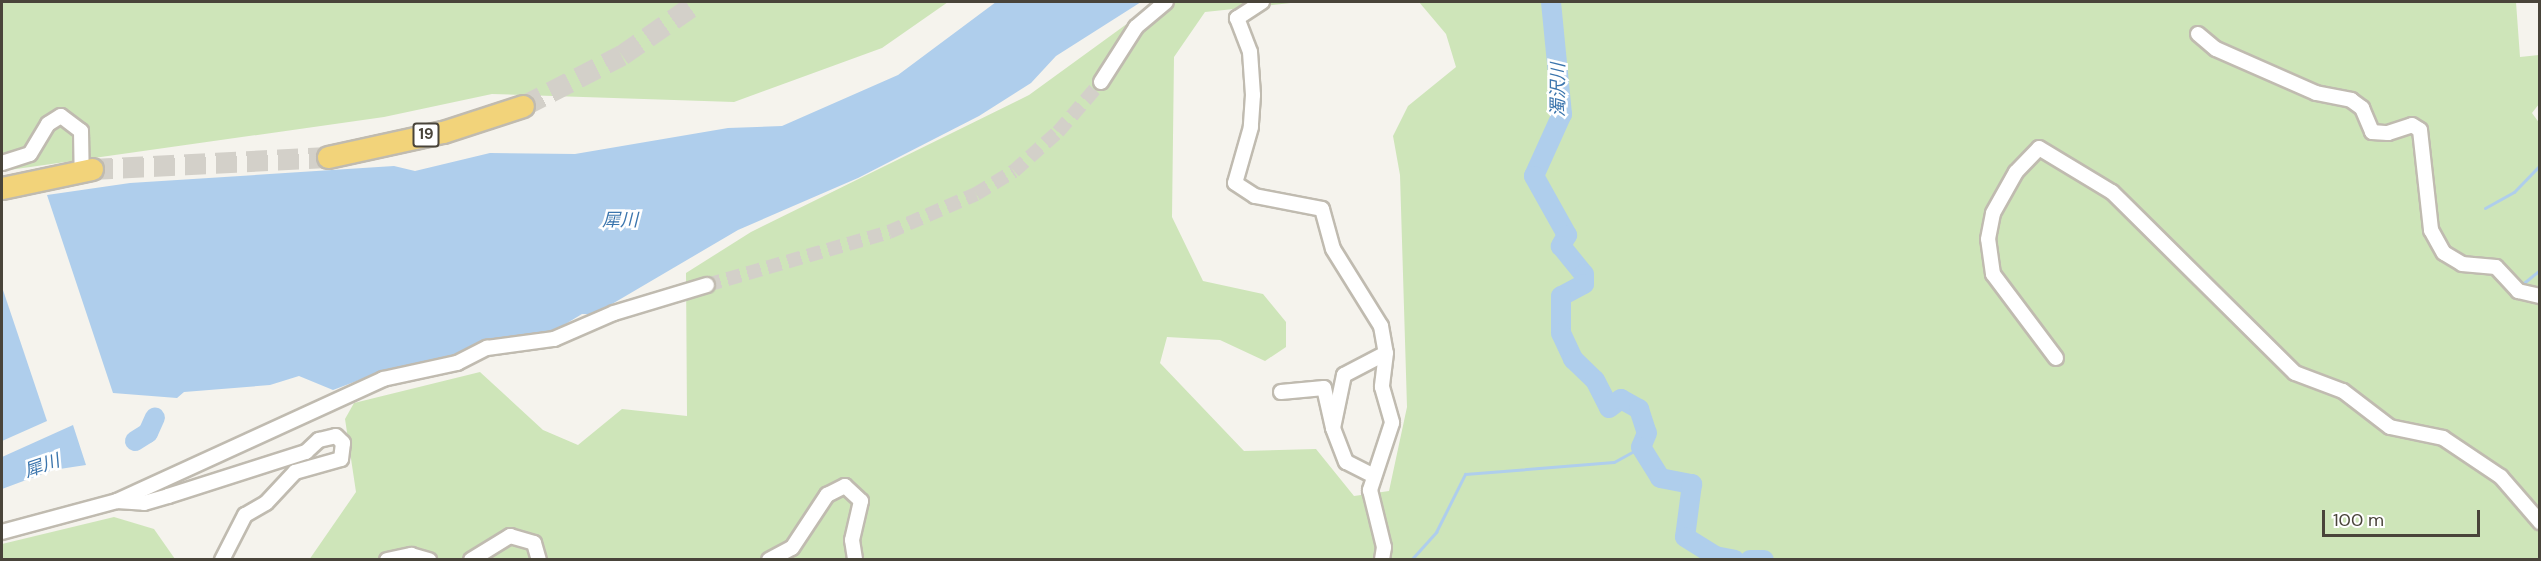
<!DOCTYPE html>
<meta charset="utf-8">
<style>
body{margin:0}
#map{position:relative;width:2541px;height:561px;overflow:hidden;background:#f5f3ed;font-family:"DM Sans","Noto Sans JP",sans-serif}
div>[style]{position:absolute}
.green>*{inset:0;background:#cee5b9}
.water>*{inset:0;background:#afceec}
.stream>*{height:3px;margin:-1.5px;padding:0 1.5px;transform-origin:1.5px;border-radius:1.5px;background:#afceec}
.river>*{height:20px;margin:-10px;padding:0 10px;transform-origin:10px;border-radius:10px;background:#afceec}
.minor-tunnel>*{height:14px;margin-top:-7px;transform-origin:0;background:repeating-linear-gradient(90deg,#d3d0c9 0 14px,transparent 0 21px)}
.highway-tunnel>*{height:21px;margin-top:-10.5px;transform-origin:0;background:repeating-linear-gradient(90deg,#d3d0c9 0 21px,transparent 0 31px)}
.roads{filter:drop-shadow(2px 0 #c0bbb0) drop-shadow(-2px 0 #c0bbb0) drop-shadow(0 2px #c0bbb0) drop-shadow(0 -2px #c0bbb0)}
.minor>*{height:14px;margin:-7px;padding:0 7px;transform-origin:7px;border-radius:7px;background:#fff}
.highway>*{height:21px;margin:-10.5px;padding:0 10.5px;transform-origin:10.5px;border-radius:10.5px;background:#f2d37a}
span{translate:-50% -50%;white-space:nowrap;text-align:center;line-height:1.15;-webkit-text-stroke:5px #fff;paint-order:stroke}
.shield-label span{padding:2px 4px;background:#fff;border:2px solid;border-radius:4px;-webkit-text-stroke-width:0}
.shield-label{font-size:15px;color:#49443a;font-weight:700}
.water-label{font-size:18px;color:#3b75ad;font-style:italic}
.frame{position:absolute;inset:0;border:3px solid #49443a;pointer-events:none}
.scale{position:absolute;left:2322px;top:510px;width:158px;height:27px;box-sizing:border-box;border:3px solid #49443a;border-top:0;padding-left:8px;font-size:18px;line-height:21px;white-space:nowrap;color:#49443a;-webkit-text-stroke:4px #fff;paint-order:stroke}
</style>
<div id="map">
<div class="green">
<div style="clip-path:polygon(2px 2px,948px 2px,882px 48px,734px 102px,492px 94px,384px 117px,2px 171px)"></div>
<div style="clip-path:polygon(1157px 2px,1300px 2px,1205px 12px,1174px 57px,1172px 217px,1203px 281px,1263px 294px,1286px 322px,1286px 347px,1265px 361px,1220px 340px,1167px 337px,1160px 363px,1244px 451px,1316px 449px,1354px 496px,1389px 491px,1407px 407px,1400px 175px,1393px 136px,1408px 106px,1456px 67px,1446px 34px,1419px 2px,2516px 2px,2520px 57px,2539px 55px,2539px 104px,2532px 113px,2540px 124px,2539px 559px,309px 560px,356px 492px,345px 419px,354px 403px,480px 372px,543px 430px,578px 445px,622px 409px,687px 416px,686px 273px,751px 232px,1029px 95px)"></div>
<div style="clip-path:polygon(114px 517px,154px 529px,175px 559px,2px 559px,2px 544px)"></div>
</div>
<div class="water">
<div style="clip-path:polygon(996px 2px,1141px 2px,1056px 56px,1031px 83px,979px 116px,858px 178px,738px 230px,595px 314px,582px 314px,554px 331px,488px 339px,452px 358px,378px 373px,333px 390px,299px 376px,270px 385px,184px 392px,177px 398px,113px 393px,47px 195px,130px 183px,394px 166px,415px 171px,490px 153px,575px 154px,728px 128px,782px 126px,898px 75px)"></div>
<div style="clip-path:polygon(2px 287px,47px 421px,2px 441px)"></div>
<div style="clip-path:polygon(73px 425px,86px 465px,53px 470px,2px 489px,2px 457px)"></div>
</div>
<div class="stream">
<div style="left:2485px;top:208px;width:33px;rotate:-29deg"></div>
<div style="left:2514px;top:192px;width:37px;rotate:-46deg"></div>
<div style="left:2520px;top:286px;width:26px;rotate:-39deg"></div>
<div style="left:1411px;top:560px;width:38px;rotate:-48deg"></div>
<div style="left:1436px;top:532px;width:65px;rotate:-63.4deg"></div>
<div style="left:1465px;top:474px;width:149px;rotate:-4.6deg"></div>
<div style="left:1614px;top:462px;width:31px;rotate:-29deg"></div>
</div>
<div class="river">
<div style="left:1551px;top:2px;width:113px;rotate:84.4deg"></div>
<div style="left:1562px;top:114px;width:68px;rotate:114.3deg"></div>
<div style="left:1534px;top:176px;width:68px;rotate:60.8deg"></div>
<div style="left:1567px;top:235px;width:13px;rotate:119deg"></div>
<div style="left:1561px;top:246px;width:36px;rotate:51deg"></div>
<div style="left:1584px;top:274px;width:10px;rotate:90deg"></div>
<div style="left:1584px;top:284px;width:26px;rotate:152deg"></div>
<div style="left:1561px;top:296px;width:37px;rotate:90deg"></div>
<div style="left:1561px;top:333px;width:29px;rotate:65deg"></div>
<div style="left:1573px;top:359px;width:30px;rotate:44deg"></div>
<div style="left:1595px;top:380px;width:31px;rotate:63deg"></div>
<div style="left:1609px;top:408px;width:15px;rotate:-37deg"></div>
<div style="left:1621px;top:399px;width:21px;rotate:29deg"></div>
<div style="left:1639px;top:409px;width:25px;rotate:72deg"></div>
<div style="left:1647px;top:433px;width:15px;rotate:113deg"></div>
<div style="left:1641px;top:447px;width:36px;rotate:58deg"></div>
<div style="left:1660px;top:478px;width:33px;rotate:11deg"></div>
<div style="left:1692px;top:484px;width:53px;rotate:97.5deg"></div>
<div style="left:1685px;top:537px;width:36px;rotate:32deg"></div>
<div style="left:1715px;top:556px;width:20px;rotate:11deg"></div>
<div style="left:135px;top:441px;width:15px;rotate:-32deg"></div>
<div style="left:148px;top:433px;width:17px;rotate:-66deg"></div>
<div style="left:1750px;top:560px;width:14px"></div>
</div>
<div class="minor-tunnel">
<div style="left:707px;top:285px;width:190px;rotate:-16.2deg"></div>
<div style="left:889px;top:232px;width:95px;rotate:-23.6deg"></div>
<div style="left:976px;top:194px;width:44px;rotate:-31.2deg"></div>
<div style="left:1014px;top:171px;width:59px;rotate:-41.6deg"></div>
<div style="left:1058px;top:132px;width:66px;rotate:-49.3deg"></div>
</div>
<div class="highway-tunnel">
<div style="left:523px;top:106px;width:111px;rotate:-27.3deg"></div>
<div style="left:622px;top:55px;width:93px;rotate:-34.9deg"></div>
<div style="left:92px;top:169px;width:236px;rotate:-2.9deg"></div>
</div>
<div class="roads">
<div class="minor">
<div style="left:1262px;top:2px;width:30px;rotate:147deg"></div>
<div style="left:1237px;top:18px;width:36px;rotate:69deg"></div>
<div style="left:1250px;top:52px;width:43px;rotate:86deg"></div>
<div style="left:1253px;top:95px;width:32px;rotate:94deg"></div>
<div style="left:1251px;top:127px;width:58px;rotate:105.9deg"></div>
<div style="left:1235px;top:183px;width:24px;rotate:33deg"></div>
<div style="left:1255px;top:196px;width:68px;rotate:11deg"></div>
<div style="left:1322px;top:209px;width:41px;rotate:74.6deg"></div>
<div style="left:1333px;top:249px;width:91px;rotate:58.1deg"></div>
<div style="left:1381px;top:326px;width:27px;rotate:80deg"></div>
<div style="left:1386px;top:353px;width:34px;rotate:97deg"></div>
<div style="left:1382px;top:387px;width:37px;rotate:74deg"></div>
<div style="left:1392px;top:423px;width:71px;rotate:108.2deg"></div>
<div style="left:1370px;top:490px;width:59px;rotate:76.2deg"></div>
<div style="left:1384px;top:547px;width:13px;rotate:99deg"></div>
<div style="left:2198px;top:34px;width:23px;rotate:40deg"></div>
<div style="left:2216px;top:49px;width:109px;rotate:23.7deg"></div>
<div style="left:2316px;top:93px;width:36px;rotate:11deg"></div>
<div style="left:2351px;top:100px;width:14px;rotate:36deg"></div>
<div style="left:2362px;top:108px;width:26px;rotate:67deg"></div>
<div style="left:2372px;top:132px;width:16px;rotate:4deg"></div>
<div style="left:2388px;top:133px;width:25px;rotate:-18deg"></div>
<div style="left:2412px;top:125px;width:9px;rotate:32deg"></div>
<div style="left:2420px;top:130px;width:101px;rotate:83.7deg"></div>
<div style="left:2431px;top:230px;width:26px;rotate:61deg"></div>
<div style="left:2444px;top:253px;width:21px;rotate:31deg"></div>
<div style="left:2462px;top:264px;width:34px;rotate:5deg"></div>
<div style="left:2496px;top:267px;width:33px;rotate:47deg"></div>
<div style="left:2518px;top:291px;width:23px;rotate:13deg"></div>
<div style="left:1101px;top:82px;width:65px;rotate:-57.5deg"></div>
<div style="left:1136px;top:27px;width:39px;rotate:-40deg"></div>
<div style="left:2px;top:163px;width:29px;rotate:-18deg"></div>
<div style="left:30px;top:154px;width:35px;rotate:-59deg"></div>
<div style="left:48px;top:124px;width:15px;rotate:-32deg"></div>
<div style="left:61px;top:116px;width:25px;rotate:37deg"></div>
<div style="left:81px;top:131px;width:39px;rotate:89deg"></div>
<div style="left:2056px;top:358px;width:105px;rotate:-126.9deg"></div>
<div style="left:1993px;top:274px;width:35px;rotate:-98deg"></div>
<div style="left:1988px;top:239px;width:26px;rotate:-79deg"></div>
<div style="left:1993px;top:213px;width:47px;rotate:-60.7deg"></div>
<div style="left:2016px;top:172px;width:33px;rotate:-46deg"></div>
<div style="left:2039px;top:148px;width:85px;rotate:31.1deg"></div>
<div style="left:2112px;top:192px;width:257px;rotate:44.7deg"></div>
<div style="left:2295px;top:373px;width:51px;rotate:20.6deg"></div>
<div style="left:2343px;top:391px;width:59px;rotate:37.5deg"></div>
<div style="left:2390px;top:427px;width:54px;rotate:11.7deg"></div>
<div style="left:2443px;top:438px;width:70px;rotate:33.9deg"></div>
<div style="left:2501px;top:477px;width:60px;rotate:49.1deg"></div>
<div style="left:1281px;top:392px;width:43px;rotate:-5.3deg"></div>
<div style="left:1324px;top:388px;width:41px;rotate:77.3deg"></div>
<div style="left:1374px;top:476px;width:31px;rotate:-153deg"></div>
<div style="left:1346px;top:462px;width:36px;rotate:-111deg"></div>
<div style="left:1333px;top:428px;width:54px;rotate:-78.3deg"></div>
<div style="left:1344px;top:375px;width:47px;rotate:-27.6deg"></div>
<div style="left:117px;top:501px;width:27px;rotate:4deg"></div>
<div style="left:144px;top:503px;width:25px;rotate:-16deg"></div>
<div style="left:168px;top:496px;width:145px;rotate:-17.7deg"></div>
<div style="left:306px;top:452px;width:18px;rotate:-43deg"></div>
<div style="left:319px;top:440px;width:17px;rotate:-13deg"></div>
<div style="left:336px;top:436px;width:10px;rotate:45deg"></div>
<div style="left:343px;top:443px;width:16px;rotate:97deg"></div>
<div style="left:341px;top:459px;width:48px;rotate:164.2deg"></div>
<div style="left:295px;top:472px;width:42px;rotate:133.1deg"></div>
<div style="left:266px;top:503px;width:24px;rotate:150deg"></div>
<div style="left:245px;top:515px;width:51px;rotate:117.1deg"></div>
<div style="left:2px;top:532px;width:119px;rotate:-15.1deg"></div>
<div style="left:117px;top:501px;width:293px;rotate:-24.6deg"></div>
<div style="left:383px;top:379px;width:76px;rotate:-12.2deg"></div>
<div style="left:457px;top:363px;width:34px;rotate:-27deg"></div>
<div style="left:487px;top:348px;width:68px;rotate:-7.7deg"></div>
<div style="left:554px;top:339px;width:65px;rotate:-23.4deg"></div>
<div style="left:614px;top:313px;width:97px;rotate:-16.8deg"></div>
<div style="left:387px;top:560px;width:25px;rotate:-12deg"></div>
<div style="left:411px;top:555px;width:19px;rotate:16deg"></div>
<div style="left:471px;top:560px;width:46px;rotate:-31.6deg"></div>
<div style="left:510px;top:536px;width:25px;rotate:16deg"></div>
<div style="left:534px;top:543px;width:18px;rotate:74deg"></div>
<div style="left:769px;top:560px;width:26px;rotate:-28deg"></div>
<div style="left:792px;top:548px;width:64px;rotate:-56.6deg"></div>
<div style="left:827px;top:495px;width:20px;rotate:-27deg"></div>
<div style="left:845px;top:486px;width:22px;rotate:43deg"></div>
<div style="left:861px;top:501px;width:40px;rotate:103deg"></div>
<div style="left:852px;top:540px;width:20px;rotate:81deg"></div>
</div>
<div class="highway">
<div style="left:328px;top:157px;width:118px;rotate:-12.3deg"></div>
<div style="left:443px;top:132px;width:84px;rotate:-18deg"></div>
<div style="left:2px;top:188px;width:92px;rotate:-11.9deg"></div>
</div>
</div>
<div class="shield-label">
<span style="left:426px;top:135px">19</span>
</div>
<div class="water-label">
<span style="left:1558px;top:90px;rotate:-90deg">濁沢川</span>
<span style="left:620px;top:220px">犀川</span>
<span style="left:42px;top:466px;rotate:-19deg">犀川</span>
</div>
<div class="frame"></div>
<div class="scale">100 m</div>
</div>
